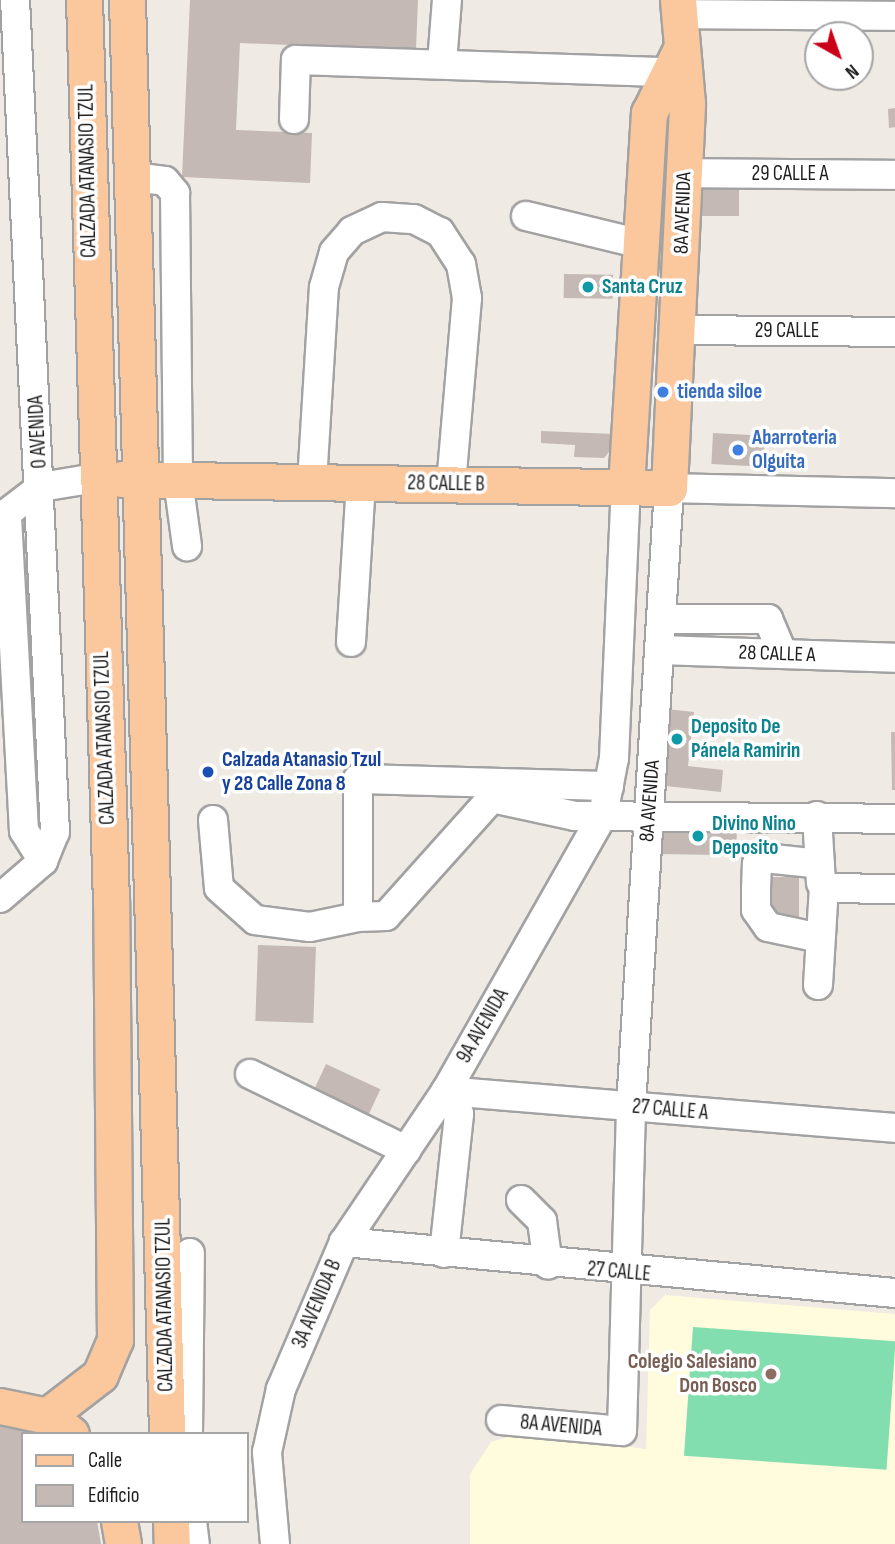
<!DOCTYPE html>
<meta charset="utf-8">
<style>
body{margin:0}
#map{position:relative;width:895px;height:1544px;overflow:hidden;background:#efeae4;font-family:"Sofia Sans Condensed",sans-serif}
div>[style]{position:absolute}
.education>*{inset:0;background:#fffbdd}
.pitch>*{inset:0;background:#82deaf;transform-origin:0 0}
.building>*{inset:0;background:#c4b9b4;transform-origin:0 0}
.roads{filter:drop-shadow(2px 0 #a2a2a2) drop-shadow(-2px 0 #a2a2a2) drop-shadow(0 2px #a2a2a2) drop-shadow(0 -2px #a2a2a2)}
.minor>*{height:28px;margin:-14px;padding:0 14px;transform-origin:14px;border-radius:14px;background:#fff}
.major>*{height:35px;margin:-17.5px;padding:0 17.5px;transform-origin:17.5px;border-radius:17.5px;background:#fbc79d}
.dots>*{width:19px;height:19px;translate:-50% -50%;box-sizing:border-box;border:4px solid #fff;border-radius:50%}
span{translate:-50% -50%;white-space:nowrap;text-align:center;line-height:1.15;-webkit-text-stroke:7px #fff;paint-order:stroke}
.street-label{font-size:21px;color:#1e1e1e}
.culture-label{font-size:21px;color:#0d838f;font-weight:700}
.left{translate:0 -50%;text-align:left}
.shop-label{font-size:21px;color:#366cbe;font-weight:700}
.transit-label{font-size:21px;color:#164399;font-weight:700}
.education-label{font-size:21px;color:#785e54;font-weight:700}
.right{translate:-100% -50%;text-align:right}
.legend{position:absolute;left:21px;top:1432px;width:228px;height:91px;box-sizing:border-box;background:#fff;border:2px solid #a5a5a5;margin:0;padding:9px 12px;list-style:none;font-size:21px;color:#1e1e1e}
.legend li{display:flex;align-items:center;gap:14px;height:35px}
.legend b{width:35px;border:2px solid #a5a5a5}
.north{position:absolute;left:804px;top:21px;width:70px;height:70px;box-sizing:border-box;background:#fff;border:2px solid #a5a5a5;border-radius:50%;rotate:140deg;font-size:19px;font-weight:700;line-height:28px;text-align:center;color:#1e1e1e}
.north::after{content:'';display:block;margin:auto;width:24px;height:32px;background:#cb011a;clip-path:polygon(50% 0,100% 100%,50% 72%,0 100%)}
</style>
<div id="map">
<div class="education">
<div style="clip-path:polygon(665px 1295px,895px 1314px,895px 1544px,470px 1544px,470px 1474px,491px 1442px,521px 1433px,646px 1449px,650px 1310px)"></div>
</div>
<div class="pitch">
<div style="left:693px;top:1327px;width:203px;height:129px;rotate:4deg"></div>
</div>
<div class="building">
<div style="clip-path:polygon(190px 0,418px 0,416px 50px,240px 43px,236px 130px,312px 133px,310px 183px,182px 177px)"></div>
<div style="clip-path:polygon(895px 108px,895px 127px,889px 128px,888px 109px)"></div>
<div style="clip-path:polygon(708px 178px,739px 178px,739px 216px,697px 216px,697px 190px)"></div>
<div style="left:564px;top:274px;width:49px;height:24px;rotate:1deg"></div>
<div style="clip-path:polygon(541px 431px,615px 434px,614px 446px,604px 458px,574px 457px,575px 445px,541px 443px)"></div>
<div style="left:713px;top:433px;width:52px;height:31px;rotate:3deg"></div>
<div style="clip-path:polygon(666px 709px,694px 712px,688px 766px,723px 770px,721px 792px,657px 785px)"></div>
<div style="clip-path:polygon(891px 732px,895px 732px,895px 790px,892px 790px)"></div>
<div style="left:659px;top:817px;width:78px;height:37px;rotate:1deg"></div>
<div style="left:799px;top:877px;width:41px;height:35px;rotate:90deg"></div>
<div style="left:258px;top:945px;width:58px;height:76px;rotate:2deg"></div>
<div style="left:326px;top:1064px;width:60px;height:38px;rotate:25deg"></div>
<div style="clip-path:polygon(0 1424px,52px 1434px,23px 1434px,23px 1521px,97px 1521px,101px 1544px,0 1544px)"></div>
</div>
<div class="roads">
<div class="minor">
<div style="left:680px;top:14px;width:215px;rotate:0.5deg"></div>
<div style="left:442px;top:63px;width:63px;rotate:-85.5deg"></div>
<div style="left:294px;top:119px;width:59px;rotate:-88.1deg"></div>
<div style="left:296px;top:60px;width:388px;rotate:1.9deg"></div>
<div style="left:685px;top:173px;width:210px;rotate:0.5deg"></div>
<div style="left:133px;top:177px;width:32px;rotate:7deg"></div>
<div style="left:165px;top:181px;width:16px;rotate:50deg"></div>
<div style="left:175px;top:193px;width:287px;rotate:89.4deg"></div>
<div style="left:178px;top:480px;width:67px;rotate:82.2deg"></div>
<div style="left:526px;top:216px;width:119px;rotate:13.6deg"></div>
<div style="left:678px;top:330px;width:217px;rotate:0.5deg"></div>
<div style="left:312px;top:482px;width:195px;rotate:-86.5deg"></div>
<div style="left:324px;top:287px;width:36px;rotate:-74deg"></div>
<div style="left:334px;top:252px;width:28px;rotate:-49deg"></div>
<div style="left:352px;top:231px;width:33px;rotate:-25deg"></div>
<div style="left:382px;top:217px;width:32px;rotate:4deg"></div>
<div style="left:414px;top:219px;width:29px;rotate:27deg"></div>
<div style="left:440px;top:232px;width:38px;rotate:57deg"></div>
<div style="left:461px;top:264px;width:35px;rotate:80deg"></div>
<div style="left:467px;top:298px;width:187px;rotate:94.9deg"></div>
<div style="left:661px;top:619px;width:107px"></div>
<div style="left:768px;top:619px;width:38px;rotate:67deg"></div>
<div style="left:351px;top:642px;width:159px;rotate:-86.4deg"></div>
<div style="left:659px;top:650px;width:236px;rotate:1.9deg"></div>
<div style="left:609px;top:786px;width:251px;rotate:-178.4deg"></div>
<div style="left:358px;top:779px;width:138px;rotate:90deg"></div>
<div style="left:358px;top:917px;width:28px;rotate:-2deg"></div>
<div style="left:386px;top:916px;width:159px;rotate:-48.1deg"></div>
<div style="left:492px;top:798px;width:85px;rotate:12.2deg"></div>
<div style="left:575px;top:816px;width:320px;rotate:0.5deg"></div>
<div style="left:817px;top:816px;width:67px;rotate:86.6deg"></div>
<div style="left:213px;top:820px;width:68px;rotate:85deg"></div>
<div style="left:219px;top:888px;width:48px;rotate:41.6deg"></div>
<div style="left:255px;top:920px;width:55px;rotate:7.3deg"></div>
<div style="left:310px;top:927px;width:49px;rotate:-11.8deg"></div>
<div style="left:43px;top:861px;width:36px;rotate:-122deg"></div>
<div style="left:24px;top:831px;width:318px;rotate:-93.1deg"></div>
<div style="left:7px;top:513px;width:43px;rotate:-37.4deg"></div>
<div style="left:41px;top:487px;width:56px;rotate:-9.3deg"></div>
<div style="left:0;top:898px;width:57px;rotate:-40.7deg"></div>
<div style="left:43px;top:861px;width:31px;rotate:-68deg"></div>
<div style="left:55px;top:832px;width:833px;rotate:-92.75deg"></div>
<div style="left:820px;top:938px;width:53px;rotate:-168.1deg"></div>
<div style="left:768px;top:927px;width:21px;rotate:-125deg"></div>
<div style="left:756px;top:910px;width:20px;rotate:-90deg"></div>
<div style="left:756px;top:890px;width:26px;rotate:-88deg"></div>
<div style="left:757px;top:864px;width:9px;rotate:-41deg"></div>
<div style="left:764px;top:858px;width:56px;rotate:6.1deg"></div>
<div style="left:818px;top:985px;width:97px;rotate:-86.5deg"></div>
<div style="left:824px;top:888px;width:71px;rotate:0.8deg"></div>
<div style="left:250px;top:1074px;width:174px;rotate:26deg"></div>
<div style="left:446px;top:1091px;width:451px;rotate:4.7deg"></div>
<div style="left:521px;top:1200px;width:30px;rotate:45deg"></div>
<div style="left:542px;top:1221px;width:44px;rotate:82.2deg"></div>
<div style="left:344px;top:1242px;width:553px;rotate:5.29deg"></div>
<div style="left:444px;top:1253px;width:140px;rotate:-83.8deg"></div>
<div style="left:459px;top:1114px;width:26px;rotate:-119deg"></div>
<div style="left:501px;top:1420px;width:121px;rotate:5.2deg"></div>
<div style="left:622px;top:1431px;width:325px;rotate:-88.4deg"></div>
<div style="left:631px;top:1106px;width:619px;rotate:-86.48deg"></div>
<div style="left:669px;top:488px;width:226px;rotate:1.3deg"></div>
<div style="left:188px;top:1434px;width:181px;rotate:-89.4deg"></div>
<div style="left:192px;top:1521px;width:23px;rotate:83deg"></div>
<div style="left:275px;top:1544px;width:92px;rotate:-95deg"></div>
<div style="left:267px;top:1452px;width:65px;rotate:-77.5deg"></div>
<div style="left:281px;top:1389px;width:160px;rotate:-66.8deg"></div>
<div style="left:344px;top:1242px;width:182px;rotate:-56deg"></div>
<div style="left:446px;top:1091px;width:318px;rotate:-60.4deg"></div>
<div style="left:603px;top:815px;width:58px;rotate:-79.1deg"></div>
<div style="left:614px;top:758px;width:271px;rotate:-87.5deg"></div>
</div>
<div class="major">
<div style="left:127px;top:0;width:1435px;rotate:88.4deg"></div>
<div style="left:122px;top:479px;width:547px;rotate:0.94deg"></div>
<div style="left:669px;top:488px;width:385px;rotate:-87.3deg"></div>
<div style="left:687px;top:103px;width:103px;rotate:-95deg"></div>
<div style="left:626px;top:487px;width:375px;rotate:-86.5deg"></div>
<div style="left:649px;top:113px;width:72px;rotate:-63.4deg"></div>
<div style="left:0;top:1406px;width:48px;rotate:12deg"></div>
<div style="left:47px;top:1416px;width:30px;rotate:37deg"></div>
<div style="left:47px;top:1416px;width:67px;rotate:-37.7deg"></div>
<div style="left:100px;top:1375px;width:38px;rotate:-67deg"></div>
<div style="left:115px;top:1340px;width:437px;rotate:-90.5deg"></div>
<div style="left:111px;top:903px;width:903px;rotate:-91.71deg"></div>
<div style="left:119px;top:1521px;width:23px;rotate:80deg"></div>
<div style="left:171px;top:1521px;width:23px;rotate:88deg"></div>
</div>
</div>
<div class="dots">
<div style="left:588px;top:287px;background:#0f9aa8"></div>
<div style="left:663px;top:392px;background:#3f7fe0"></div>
<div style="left:738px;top:450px;background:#3f7fe0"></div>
<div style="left:677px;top:739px;background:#0f9aa8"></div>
<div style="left:208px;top:772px;background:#1a4fb4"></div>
<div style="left:698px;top:836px;background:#0f9aa8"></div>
<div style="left:771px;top:1374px;background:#8d6e63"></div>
</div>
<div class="street-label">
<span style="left:88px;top:171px;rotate:-91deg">CALZADA ATANASIO TZUL</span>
<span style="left:790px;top:174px">29 CALLE A</span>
<span style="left:683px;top:213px;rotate:-88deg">8A AVENIDA</span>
<span style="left:787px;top:331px">29 CALLE</span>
<span style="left:38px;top:432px;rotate:-93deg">0 AVENIDA</span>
<span style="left:446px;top:484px;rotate:1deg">28 CALLE B</span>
<span style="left:777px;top:654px;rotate:2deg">28 CALLE A</span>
<span style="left:105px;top:738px;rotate:-92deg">CALZADA ATANASIO TZUL</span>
<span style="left:650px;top:801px;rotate:-86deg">8A AVENIDA</span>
<span style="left:483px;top:1026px;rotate:-60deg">9A AVENIDA</span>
<span style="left:670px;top:1110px;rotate:5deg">27 CALLE A</span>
<span style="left:619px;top:1272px;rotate:5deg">27 CALLE</span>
<span style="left:317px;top:1304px;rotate:-67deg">3A AVENIDA B</span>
<span style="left:165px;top:1305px;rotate:-91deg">CALZADA ATANASIO TZUL</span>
<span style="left:561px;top:1426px;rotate:5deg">8A AVENIDA</span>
</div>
<div class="culture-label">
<span class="left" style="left:602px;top:287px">Santa Cruz</span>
<span class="left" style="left:691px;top:739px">Deposito De<br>Pánela Ramirin</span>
<span class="left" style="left:712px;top:836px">Divino Nino<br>Deposito</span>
</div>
<div class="shop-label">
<span class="left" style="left:677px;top:392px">tienda siloe</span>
<span class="left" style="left:752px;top:450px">Abarroteria<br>Olguita</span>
</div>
<div class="transit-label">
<span class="left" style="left:222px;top:772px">Calzada Atanasio Tzul<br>y 28 Calle Zona 8</span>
</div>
<div class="education-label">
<span class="right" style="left:757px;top:1374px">Colegio Salesiano<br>Don Bosco</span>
</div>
<ul class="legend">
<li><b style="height:9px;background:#fbc79d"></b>Calle</li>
<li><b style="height:19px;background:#c4b9b4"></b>Edificio</li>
</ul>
<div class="north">N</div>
</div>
